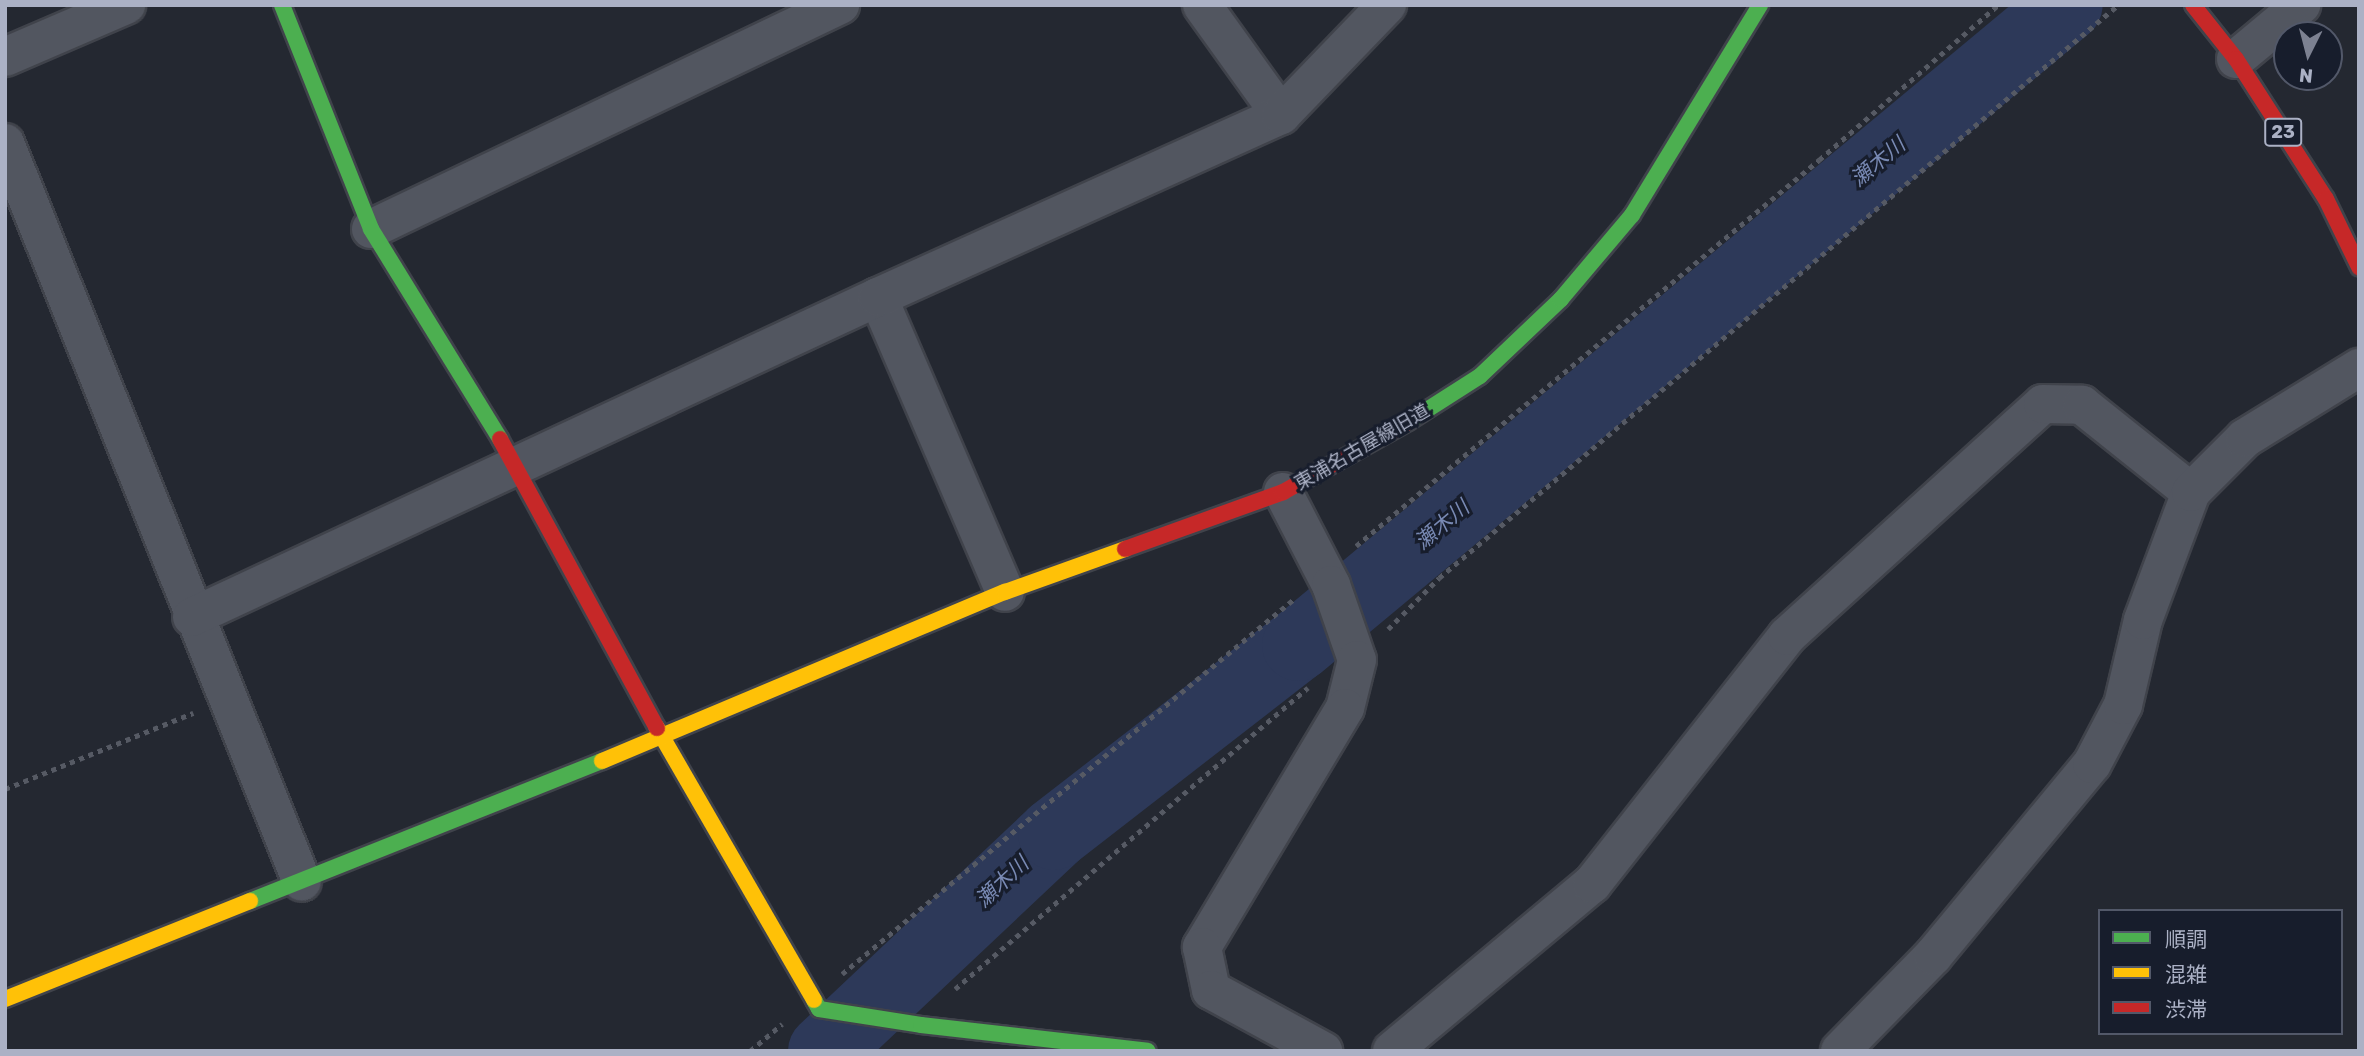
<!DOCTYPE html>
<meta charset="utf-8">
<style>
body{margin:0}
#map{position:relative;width:2364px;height:1056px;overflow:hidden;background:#242831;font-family:Rubik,"Noto Sans JP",sans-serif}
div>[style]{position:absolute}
.river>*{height:72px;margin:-36px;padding:0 36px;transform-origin:36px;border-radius:36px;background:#2d3959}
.path>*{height:4.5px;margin-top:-2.25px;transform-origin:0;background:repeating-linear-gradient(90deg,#565a64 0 5px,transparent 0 10px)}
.roads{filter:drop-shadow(2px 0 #40434b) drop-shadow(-2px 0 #40434b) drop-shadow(0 2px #40434b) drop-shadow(0 -2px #40434b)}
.street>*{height:38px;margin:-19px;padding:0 19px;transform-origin:19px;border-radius:19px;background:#525660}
.fast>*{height:16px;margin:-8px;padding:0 8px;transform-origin:8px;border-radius:8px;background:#4caf50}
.slow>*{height:16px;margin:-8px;padding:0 8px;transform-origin:8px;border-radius:8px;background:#ffc107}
.jam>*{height:16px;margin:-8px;padding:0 8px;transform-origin:8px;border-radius:8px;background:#c62828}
span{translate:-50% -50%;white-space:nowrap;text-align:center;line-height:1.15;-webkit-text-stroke:6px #171d2c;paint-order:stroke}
.shield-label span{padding:2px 5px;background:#171d2c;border:2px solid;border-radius:5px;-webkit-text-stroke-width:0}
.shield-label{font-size:18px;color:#abb1c5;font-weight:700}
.street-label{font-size:19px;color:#abb1c5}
.water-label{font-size:21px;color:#798ab4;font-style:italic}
.frame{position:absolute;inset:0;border:7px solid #abb1c5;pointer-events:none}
.legend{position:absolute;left:2098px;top:909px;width:245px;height:126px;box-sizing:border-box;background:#171d2c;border:2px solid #525869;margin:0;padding:9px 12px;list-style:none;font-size:21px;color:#abb1c5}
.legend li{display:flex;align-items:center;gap:14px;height:35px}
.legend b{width:35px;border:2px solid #525869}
.north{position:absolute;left:2273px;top:21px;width:70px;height:70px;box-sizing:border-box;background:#171d2c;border:2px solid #525869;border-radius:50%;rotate:186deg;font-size:19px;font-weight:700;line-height:28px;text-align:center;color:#abb1c5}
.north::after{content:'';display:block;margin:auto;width:24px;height:32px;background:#7c8191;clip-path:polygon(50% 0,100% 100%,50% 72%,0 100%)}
</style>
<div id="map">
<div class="river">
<div style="left:824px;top:1051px;width:316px;rotate:-43.3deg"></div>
<div style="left:1054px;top:834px;width:309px;rotate:-37.8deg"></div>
<div style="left:1298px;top:645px;width:1000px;rotate:-39.77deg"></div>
</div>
<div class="path">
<div style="left:1356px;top:546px;width:603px;rotate:-39.82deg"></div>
<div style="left:1819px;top:160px;width:237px;rotate:-40.9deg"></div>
<div style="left:1388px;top:629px;width:72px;rotate:-45deg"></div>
<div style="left:1439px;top:578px;width:888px;rotate:-40.16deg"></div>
<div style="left:5px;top:789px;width:203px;rotate:-22deg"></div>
<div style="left:842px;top:974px;width:587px;rotate:-39.68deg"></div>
<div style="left:955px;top:989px;width:464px;rotate:-40.5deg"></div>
<div style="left:750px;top:1051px;width:42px;rotate:-40.2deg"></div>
</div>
<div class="roads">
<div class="street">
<div style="left:1202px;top:5px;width:135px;rotate:54.3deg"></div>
<div style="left:5px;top:57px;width:132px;rotate:-23.3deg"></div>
<div style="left:2236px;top:59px;width:85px;rotate:-39.7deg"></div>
<div style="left:5px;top:143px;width:796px;rotate:68.11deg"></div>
<div style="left:371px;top:229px;width:520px;rotate:-25.53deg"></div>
<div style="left:878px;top:297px;width:321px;rotate:66.7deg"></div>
<div style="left:1283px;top:492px;width:105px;rotate:62.7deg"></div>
<div style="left:1331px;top:585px;width:79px;rotate:70.9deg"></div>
<div style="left:1357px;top:660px;width:49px;rotate:104deg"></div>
<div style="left:1345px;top:708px;width:279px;rotate:120.9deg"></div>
<div style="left:1202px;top:947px;width:44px;rotate:78.2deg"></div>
<div style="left:1211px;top:990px;width:128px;rotate:28.6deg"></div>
<div style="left:192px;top:617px;width:757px;rotate:-25.01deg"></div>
<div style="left:878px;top:297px;width:442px;rotate:-24.3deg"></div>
<div style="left:1281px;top:115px;width:153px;rotate:-46.1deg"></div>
<div style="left:1392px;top:1051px;width:261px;rotate:-39.9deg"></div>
<div style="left:1592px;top:884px;width:315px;rotate:-51.8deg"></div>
<div style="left:1787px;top:636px;width:345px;rotate:-42.2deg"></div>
<div style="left:2043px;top:404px;width:39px;rotate:1deg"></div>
<div style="left:2082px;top:405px;width:139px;rotate:38.6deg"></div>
<div style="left:1840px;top:1051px;width:133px;rotate:-45.6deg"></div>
<div style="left:1933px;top:956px;width:249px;rotate:-50.4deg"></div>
<div style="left:2092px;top:764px;width:67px;rotate:-62.3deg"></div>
<div style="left:2123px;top:705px;width:87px;rotate:-76.8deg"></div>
<div style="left:2143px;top:620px;width:137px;rotate:-69.4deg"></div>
<div style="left:2191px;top:492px;width:76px;rotate:-45deg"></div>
<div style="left:2245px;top:438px;width:134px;rotate:-31.6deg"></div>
</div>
<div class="fast">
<div style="left:282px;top:5px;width:241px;rotate:68.3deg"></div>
<div style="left:371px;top:229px;width:246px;rotate:58.4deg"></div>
<div style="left:1408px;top:422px;width:85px;rotate:-32.6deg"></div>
<div style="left:1480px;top:376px;width:112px;rotate:-43.5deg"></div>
<div style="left:1561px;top:299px;width:110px;rotate:-49.8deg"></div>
<div style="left:1632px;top:215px;width:246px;rotate:-58.6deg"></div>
<div style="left:250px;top:901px;width:379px;rotate:-21.7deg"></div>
<div style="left:814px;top:1000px;width:10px;rotate:61deg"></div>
<div style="left:819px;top:1009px;width:103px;rotate:8.9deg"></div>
<div style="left:921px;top:1025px;width:228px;rotate:6.5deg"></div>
</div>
<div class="slow">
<div style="left:657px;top:728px;width:314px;rotate:60deg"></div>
<div style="left:602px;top:761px;width:437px;rotate:-22.8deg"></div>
<div style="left:1005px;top:592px;width:127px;rotate:-19.7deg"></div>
<div style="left:5px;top:999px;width:264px;rotate:-21.8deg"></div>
</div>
<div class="jam">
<div style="left:2193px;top:5px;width:69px;rotate:51.5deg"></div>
<div style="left:2236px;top:59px;width:166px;rotate:57.3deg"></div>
<div style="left:2326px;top:199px;width:76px;rotate:64.1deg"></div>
<div style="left:500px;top:439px;width:329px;rotate:61.5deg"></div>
<div style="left:1125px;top:549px;width:168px;rotate:-19.8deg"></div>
<div style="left:1283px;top:492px;width:143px;rotate:-29.2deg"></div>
</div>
</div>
<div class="shield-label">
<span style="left:2283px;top:132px">23</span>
</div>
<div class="street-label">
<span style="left:1362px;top:447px;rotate:-30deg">東浦名古屋線旧道</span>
</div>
<div class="water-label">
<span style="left:1878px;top:162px;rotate:-40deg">瀬木川</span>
<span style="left:1442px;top:525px;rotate:-40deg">瀬木川</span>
<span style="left:1002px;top:882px;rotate:-43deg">瀬木川</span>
</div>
<div class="frame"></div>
<ul class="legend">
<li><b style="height:9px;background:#4caf50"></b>順調</li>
<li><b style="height:9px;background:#ffc107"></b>混雑</li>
<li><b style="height:9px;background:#c62828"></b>渋滞</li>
</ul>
<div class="north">N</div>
</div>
